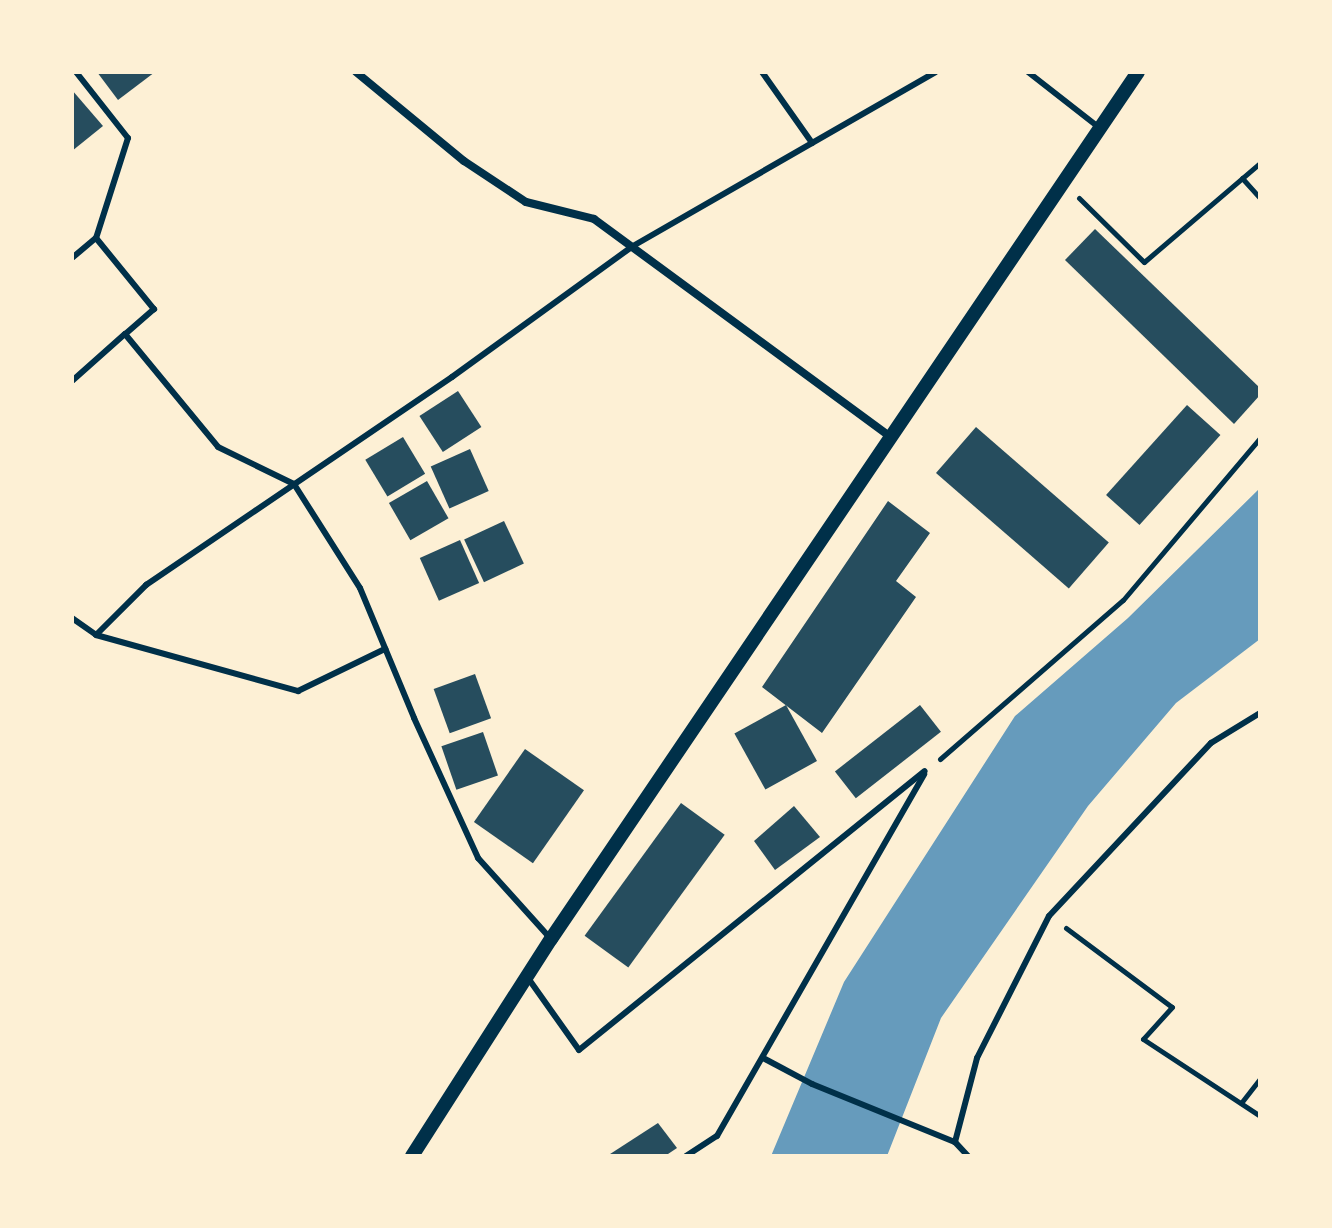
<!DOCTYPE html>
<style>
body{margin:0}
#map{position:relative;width:1332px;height:1228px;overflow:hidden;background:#fdf0d5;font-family:"Zilla Slab",serif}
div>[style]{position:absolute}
.water>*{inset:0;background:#669bbc}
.building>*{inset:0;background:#264d5e;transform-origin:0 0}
.path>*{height:5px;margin:-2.5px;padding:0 2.5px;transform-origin:2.5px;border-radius:2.5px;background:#003049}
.service>*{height:6px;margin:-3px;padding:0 3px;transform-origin:3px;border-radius:3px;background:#003049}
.minor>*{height:8px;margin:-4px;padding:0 4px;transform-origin:4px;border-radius:4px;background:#003049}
.tertiary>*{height:14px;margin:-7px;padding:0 7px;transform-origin:7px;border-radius:7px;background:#003049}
span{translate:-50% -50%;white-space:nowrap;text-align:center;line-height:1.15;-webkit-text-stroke:8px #fdf0d5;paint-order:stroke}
.frame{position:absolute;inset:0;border:74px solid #fdf0d5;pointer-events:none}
</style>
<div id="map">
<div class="water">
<div style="clip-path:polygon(1260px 488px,1260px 639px,1176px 703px,1088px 806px,941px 1018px,887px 1156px,771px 1156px,844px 982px,1015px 716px,1128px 618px)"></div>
</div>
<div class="building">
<div style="clip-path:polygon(97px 72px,155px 72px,118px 100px)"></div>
<div style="clip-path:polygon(72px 90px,103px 126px,72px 151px)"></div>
<div style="clip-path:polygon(1095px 229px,1260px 388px,1260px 395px,1234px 424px,1065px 260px)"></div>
<div style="left:458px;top:391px;width:43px;height:46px;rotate:57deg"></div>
<div style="left:1187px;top:405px;width:45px;height:121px;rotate:42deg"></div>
<div style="left:976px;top:427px;width:176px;height:61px;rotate:41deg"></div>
<div style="left:403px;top:437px;width:43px;height:44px;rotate:59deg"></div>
<div style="left:470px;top:449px;width:46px;height:43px;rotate:66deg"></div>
<div style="left:427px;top:481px;width:43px;height:44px;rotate:60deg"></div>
<div style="clip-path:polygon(888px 501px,930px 533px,896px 581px,916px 597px,822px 733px,762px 687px)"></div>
<div style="left:504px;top:521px;width:47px;height:44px;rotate:65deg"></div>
<div style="left:460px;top:540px;width:47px;height:44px;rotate:66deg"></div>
<div style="left:475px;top:674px;width:47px;height:44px;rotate:70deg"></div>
<div style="left:786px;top:705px;width:64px;height:59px;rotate:61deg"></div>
<div style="left:920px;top:705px;width:34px;height:108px;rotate:52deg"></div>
<div style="left:483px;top:732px;width:46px;height:44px;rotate:71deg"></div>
<div style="left:525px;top:749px;width:72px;height:89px;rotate:35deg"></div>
<div style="left:681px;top:803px;width:54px;height:164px;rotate:36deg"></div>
<div style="clip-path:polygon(794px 806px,820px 837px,775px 870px,754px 841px)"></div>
<div style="clip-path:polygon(658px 1123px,677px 1148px,665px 1156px,607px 1156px)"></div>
</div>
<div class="path">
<div style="left:1242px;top:178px;width:27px;rotate:48deg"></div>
<div style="left:1079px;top:198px;width:91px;rotate:44.6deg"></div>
<div style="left:1144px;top:262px;width:153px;rotate:-40.5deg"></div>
<div style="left:940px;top:759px;width:242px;rotate:-41deg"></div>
<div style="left:1123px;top:600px;width:212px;rotate:-49.8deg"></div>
<div style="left:1066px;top:928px;width:132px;rotate:36.7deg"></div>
<div style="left:1172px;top:1007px;width:43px;rotate:132.2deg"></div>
<div style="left:1143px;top:1039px;width:140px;rotate:33.3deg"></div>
<div style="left:1241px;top:1103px;width:31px;rotate:-52deg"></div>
</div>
<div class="service">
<div style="left:76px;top:72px;width:84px;rotate:51.8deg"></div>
<div style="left:128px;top:138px;width:105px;rotate:107.7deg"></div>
<div style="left:96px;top:238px;width:92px;rotate:50.8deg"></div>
<div style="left:154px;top:309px;width:38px;rotate:139deg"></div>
<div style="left:125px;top:334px;width:146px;rotate:50.5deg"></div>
<div style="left:218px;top:447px;width:85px;rotate:26deg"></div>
<div style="left:294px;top:484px;width:123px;rotate:57.6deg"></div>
<div style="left:360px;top:588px;width:141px;rotate:67.4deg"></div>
<div style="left:414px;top:718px;width:154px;rotate:65.4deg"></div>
<div style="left:478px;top:858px;width:109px;rotate:48deg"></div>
<div style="left:762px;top:72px;width:87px;rotate:54.8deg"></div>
<div style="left:1028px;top:72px;width:93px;rotate:38deg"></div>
<div style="left:72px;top:258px;width:31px;rotate:-40deg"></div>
<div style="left:72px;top:381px;width:71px;rotate:-41.6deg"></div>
<div style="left:72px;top:618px;width:29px;rotate:35deg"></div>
<div style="left:96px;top:635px;width:71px;rotate:-45deg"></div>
<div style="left:146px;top:585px;width:370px;rotate:-34.2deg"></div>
<div style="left:452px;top:377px;width:223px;rotate:-35.9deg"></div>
<div style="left:633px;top:246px;width:349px;rotate:-29.9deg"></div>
<div style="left:96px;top:635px;width:210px;rotate:15.5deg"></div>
<div style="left:298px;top:691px;width:97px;rotate:-25.8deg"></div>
<div style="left:528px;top:978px;width:88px;rotate:54.7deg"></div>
<div style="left:579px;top:1050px;width:444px;rotate:-38.9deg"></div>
<div style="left:765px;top:1059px;width:53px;rotate:28deg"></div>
<div style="left:812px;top:1084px;width:154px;rotate:22.1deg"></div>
<div style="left:686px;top:1156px;width:37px;rotate:-33deg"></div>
<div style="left:717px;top:1136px;width:417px;rotate:-60.2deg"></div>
<div style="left:968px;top:1156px;width:19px;rotate:-133deg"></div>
<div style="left:955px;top:1142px;width:87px;rotate:-75.3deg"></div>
<div style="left:977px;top:1058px;width:159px;rotate:-63.1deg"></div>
<div style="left:1049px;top:916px;width:237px;rotate:-46.9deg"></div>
<div style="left:1211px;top:743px;width:57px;rotate:-31.5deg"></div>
</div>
<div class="minor">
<div style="left:356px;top:72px;width:140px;rotate:39.5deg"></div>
<div style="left:464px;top:161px;width:74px;rotate:33.5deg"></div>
<div style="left:526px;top:202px;width:70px;rotate:14deg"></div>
<div style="left:594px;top:219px;width:366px;rotate:36.3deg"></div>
</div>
<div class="tertiary">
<div style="left:412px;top:1156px;width:258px;rotate:-57.4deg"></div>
<div style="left:551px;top:939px;width:1047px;rotate:-55.9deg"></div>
</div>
<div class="frame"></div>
</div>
